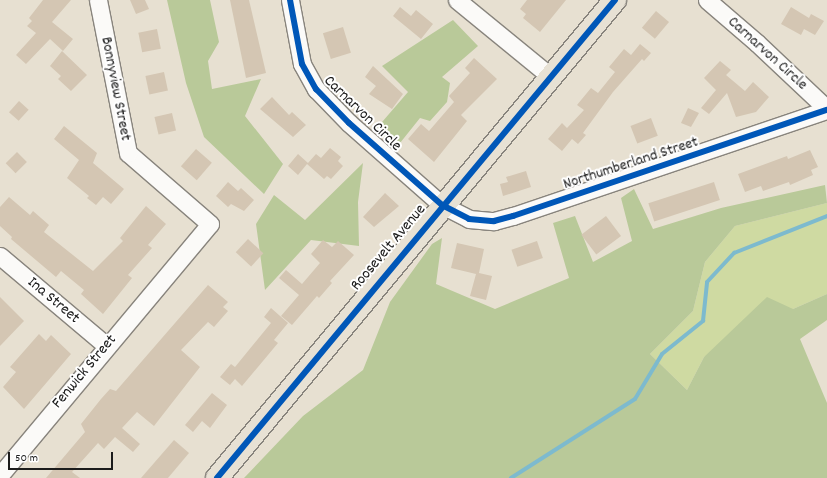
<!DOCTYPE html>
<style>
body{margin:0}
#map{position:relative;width:827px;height:478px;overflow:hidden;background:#e7e0d1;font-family:Dekko,sans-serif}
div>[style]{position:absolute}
.green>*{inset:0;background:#cfdaa2}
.forest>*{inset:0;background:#b9c999}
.stream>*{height:4px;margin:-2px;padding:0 2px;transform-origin:2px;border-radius:2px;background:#7dbace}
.building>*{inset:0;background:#d4c6b3;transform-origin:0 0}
.roads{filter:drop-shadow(1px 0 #88847d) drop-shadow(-1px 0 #88847d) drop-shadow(0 1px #88847d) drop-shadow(0 -1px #88847d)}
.street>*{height:17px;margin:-8.5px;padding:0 8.5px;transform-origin:8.5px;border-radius:8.5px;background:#fbfaf8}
.primary>*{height:22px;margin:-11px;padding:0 11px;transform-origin:11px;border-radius:11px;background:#e7e1d4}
.cycleway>*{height:6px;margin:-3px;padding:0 3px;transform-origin:3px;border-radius:3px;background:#0057b8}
span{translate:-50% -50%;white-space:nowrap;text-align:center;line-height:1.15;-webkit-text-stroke:4px #fff;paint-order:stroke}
.street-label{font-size:16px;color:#1c1c1c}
.scale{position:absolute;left:8px;top:452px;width:105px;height:18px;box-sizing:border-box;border:2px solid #1c1c1c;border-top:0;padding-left:5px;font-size:12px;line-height:14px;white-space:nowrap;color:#1c1c1c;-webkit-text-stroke:3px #fff;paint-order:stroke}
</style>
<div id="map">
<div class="green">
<div style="clip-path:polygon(827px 203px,827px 294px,793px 309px,704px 357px,687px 390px,650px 354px,693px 311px,705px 262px,735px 226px)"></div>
</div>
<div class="forest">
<div style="clip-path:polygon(167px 0,210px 0,219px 42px,208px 61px,212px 89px,261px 79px,245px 116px,283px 164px,264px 194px,204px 137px,186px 83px)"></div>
<div style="clip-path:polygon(453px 20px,478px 46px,442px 77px,450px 83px,447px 102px,430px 121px,420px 118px,396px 148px,376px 129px,408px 92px,382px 66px)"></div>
<div style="clip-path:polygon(363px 163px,358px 202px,359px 246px,311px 240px,265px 290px,256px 224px,274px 195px,305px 220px)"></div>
<div style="clip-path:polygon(825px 185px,827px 203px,735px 226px,705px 262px,693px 311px,650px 354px,687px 390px,704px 357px,767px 297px,793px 309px,827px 294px,827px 320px,800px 339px,827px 403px,827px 478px,244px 478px,303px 416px,363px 370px,390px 302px,432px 244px,442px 238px,436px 284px,495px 309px,569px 278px,553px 223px,575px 216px,593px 262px,632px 241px,621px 198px,634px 189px,653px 229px,721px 208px)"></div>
</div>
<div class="stream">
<div style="left:511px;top:478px;width:147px;rotate:-32.5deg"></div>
<div style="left:635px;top:399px;width:52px;rotate:-59deg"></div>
<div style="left:662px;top:354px;width:53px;rotate:-38.8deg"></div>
<div style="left:703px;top:321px;width:39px;rotate:-84deg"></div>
<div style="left:707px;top:282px;width:40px;rotate:-47deg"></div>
<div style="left:734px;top:253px;width:100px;rotate:-21.7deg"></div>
</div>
<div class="building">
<div style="clip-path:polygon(43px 0,71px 0,52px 22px,73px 39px,63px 51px,50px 39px,26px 64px,16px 55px,36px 33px,27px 26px,32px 21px,29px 18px)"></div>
<div style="clip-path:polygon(130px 0,145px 0,149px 9px,136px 14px)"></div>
<div style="clip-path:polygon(230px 0,249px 0,266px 73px,246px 78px)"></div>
<div style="clip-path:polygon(527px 0,566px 0,540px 32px,523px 18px,526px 14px,520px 9px)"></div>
<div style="clip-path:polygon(400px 7px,411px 16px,416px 10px,433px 24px,421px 39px,393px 16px)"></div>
<div style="clip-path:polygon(791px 7px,809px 18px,811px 14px,824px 21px,815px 35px,804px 29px,801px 35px,781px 24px)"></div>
<div style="left:656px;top:11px;width:17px;height:22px;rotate:40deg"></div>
<div style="left:343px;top:27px;width:27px;height:21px;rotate:73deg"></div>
<div style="left:157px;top:29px;width:20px;height:19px;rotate:79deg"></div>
<div style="clip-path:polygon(640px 44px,651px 53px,644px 61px,642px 59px,613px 92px,583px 133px,586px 135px,578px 144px,572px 139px,562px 151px,548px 139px,562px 123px,567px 128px,584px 110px,577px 105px,591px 88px,598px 93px,615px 72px,609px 67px,624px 49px,631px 55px)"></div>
<div style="clip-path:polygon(62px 51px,87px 75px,71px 91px,58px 79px,61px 76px,50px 66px)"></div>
<div style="clip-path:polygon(474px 58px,497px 79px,461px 115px,467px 121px,434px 162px,408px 139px,421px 124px,429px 131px,454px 102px,449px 96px,470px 73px,465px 68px)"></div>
<div style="clip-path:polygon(720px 61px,731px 70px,726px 75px,745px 91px,753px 82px,769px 97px,756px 112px,736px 117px,727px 93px,709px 114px,701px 108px,716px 90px,704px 78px)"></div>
<div style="clip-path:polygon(373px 66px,403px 94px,392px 109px,369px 94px,376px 86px,365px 77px)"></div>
<div style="left:164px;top:72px;width:19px;height:19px;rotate:78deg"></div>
<div style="clip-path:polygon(272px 97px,289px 115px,292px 112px,306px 125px,293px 137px,260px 109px)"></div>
<div style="left:19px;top:101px;width:13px;height:15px;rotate:42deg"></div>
<div style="clip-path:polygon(688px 108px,699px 113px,691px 127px,681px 123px)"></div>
<div style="left:172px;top:113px;width:18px;height:18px;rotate:77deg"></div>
<div style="left:651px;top:118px;width:19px;height:22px;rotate:69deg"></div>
<div style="clip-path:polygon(64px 126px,97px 153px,93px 163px,124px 189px,111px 204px,103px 197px,96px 205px,87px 198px,89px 196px,67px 178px,79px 160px,54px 139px)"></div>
<div style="clip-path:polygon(330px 148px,341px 157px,338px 161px,343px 166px,331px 179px,327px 176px,324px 179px,307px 164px,298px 175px,288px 166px,298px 154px,308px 163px,316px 154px,321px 158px)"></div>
<div style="left:196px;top:149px;width:21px;height:23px;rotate:41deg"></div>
<div style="clip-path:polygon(810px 150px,818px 167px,811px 170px,813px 175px,790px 185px,789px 182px,763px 191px,761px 186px,745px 192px,738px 174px,787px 156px,788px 159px)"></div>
<div style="left:17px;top:152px;width:14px;height:16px;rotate:45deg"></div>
<div style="clip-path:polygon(526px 171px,531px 187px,503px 196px,500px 184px,508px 182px,506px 177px)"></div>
<div style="clip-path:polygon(228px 182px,238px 191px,241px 188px,254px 200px,244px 211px,231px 204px,228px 207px,216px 196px)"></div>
<div style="left:714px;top:182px;width:19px;height:69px;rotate:72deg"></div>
<div style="clip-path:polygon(385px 193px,399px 206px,374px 227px,363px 217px)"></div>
<div style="clip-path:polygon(9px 197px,30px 215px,33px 211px,49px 225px,44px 232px,93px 271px,123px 241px,120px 238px,146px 206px,166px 224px,148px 245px,152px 248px,128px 275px,132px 278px,103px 314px,81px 294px,84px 290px,61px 271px,56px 277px,11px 239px,12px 237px,0 226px,0 207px)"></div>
<div style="left:606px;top:216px;width:25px;height:31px;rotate:53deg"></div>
<div style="left:248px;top:239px;width:21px;height:18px;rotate:43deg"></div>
<div style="clip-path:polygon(323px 240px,332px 247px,338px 241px,354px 255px,330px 281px,332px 283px,319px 298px,317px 296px,292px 325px,281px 316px,299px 295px,279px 278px,286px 270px,302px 284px,320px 263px,311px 254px)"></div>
<div style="left:537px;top:241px;width:18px;height:27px;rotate:71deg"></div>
<div style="clip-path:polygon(457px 243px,484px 249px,479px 273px,492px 276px,486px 300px,470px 296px,476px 274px,451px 268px)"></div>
<div style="clip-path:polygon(208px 285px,228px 302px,223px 307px,228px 311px,214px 327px,208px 322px,181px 350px,200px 367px,154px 426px,137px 412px,122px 428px,140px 444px,133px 452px,115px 437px,104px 449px,98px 443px,72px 472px,80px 478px,46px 478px,85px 432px,81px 424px,101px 399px,110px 389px,116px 391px)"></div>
<div style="clip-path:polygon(0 297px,24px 321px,0 346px)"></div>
<div style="clip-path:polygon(271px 308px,288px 323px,274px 340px,278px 343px,242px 386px,235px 379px,230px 385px,220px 377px,231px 364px,235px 367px,271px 323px,264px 317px)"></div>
<div style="clip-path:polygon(39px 334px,46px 341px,51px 335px,71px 354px,24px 409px,3px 387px,16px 372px,10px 367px)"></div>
<div style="clip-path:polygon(212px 393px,227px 405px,210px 428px,202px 421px,193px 432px,185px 425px)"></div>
<div style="clip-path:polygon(174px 440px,189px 453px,168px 478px,141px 478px)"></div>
</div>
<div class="roads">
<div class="street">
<div style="left:290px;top:0;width:65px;rotate:79.4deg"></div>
<div style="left:302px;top:64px;width:29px;rotate:61deg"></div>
<div style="left:316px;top:89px;width:47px;rotate:45.9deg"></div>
<div style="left:349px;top:123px;width:124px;rotate:41.4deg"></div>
<div style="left:442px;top:205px;width:30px;rotate:27deg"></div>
<div style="left:469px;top:219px;width:25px;rotate:5deg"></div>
<div style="left:494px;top:221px;width:20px;rotate:-15deg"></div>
<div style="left:513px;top:216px;width:331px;rotate:-18.7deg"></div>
<div style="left:457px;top:0;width:120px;rotate:39.3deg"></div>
<div style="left:707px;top:0;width:66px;rotate:40.7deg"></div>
<div style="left:757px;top:43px;width:96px;rotate:43.3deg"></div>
<div style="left:0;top:256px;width:140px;rotate:40.1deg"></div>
<div style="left:0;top:475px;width:327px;rotate:-50.1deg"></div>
<div style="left:210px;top:224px;width:108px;rotate:-139.1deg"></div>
<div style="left:128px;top:153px;width:156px;rotate:-101.1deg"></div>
</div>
<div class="primary">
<div style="left:217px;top:478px;width:622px;rotate:-50.22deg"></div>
</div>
</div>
<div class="cycleway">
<div style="left:290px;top:0;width:65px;rotate:79.4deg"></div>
<div style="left:302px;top:64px;width:29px;rotate:61deg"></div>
<div style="left:316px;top:89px;width:47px;rotate:45.9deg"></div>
<div style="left:349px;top:123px;width:124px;rotate:41.4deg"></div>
<div style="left:442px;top:205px;width:30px;rotate:27deg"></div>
<div style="left:469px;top:219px;width:25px;rotate:5deg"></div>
<div style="left:494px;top:221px;width:20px;rotate:-15deg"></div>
<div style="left:513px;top:216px;width:331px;rotate:-18.7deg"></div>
<div style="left:217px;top:478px;width:622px;rotate:-50.22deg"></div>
</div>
<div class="street-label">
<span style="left:767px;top:54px;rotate:42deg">Carnarvon Circle</span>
<span style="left:115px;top:89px;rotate:79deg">Bonnyview Street</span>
<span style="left:362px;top:114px;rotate:44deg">Carnarvon Circle</span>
<span style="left:631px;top:164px;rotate:-18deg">Northumberland Street</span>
<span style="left:389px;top:248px;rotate:-50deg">Roosevelt Avenue</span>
<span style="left:53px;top:301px;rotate:40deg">Ina Street</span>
<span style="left:85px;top:372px;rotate:-50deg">Fenwick Street</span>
</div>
<div class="scale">50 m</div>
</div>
